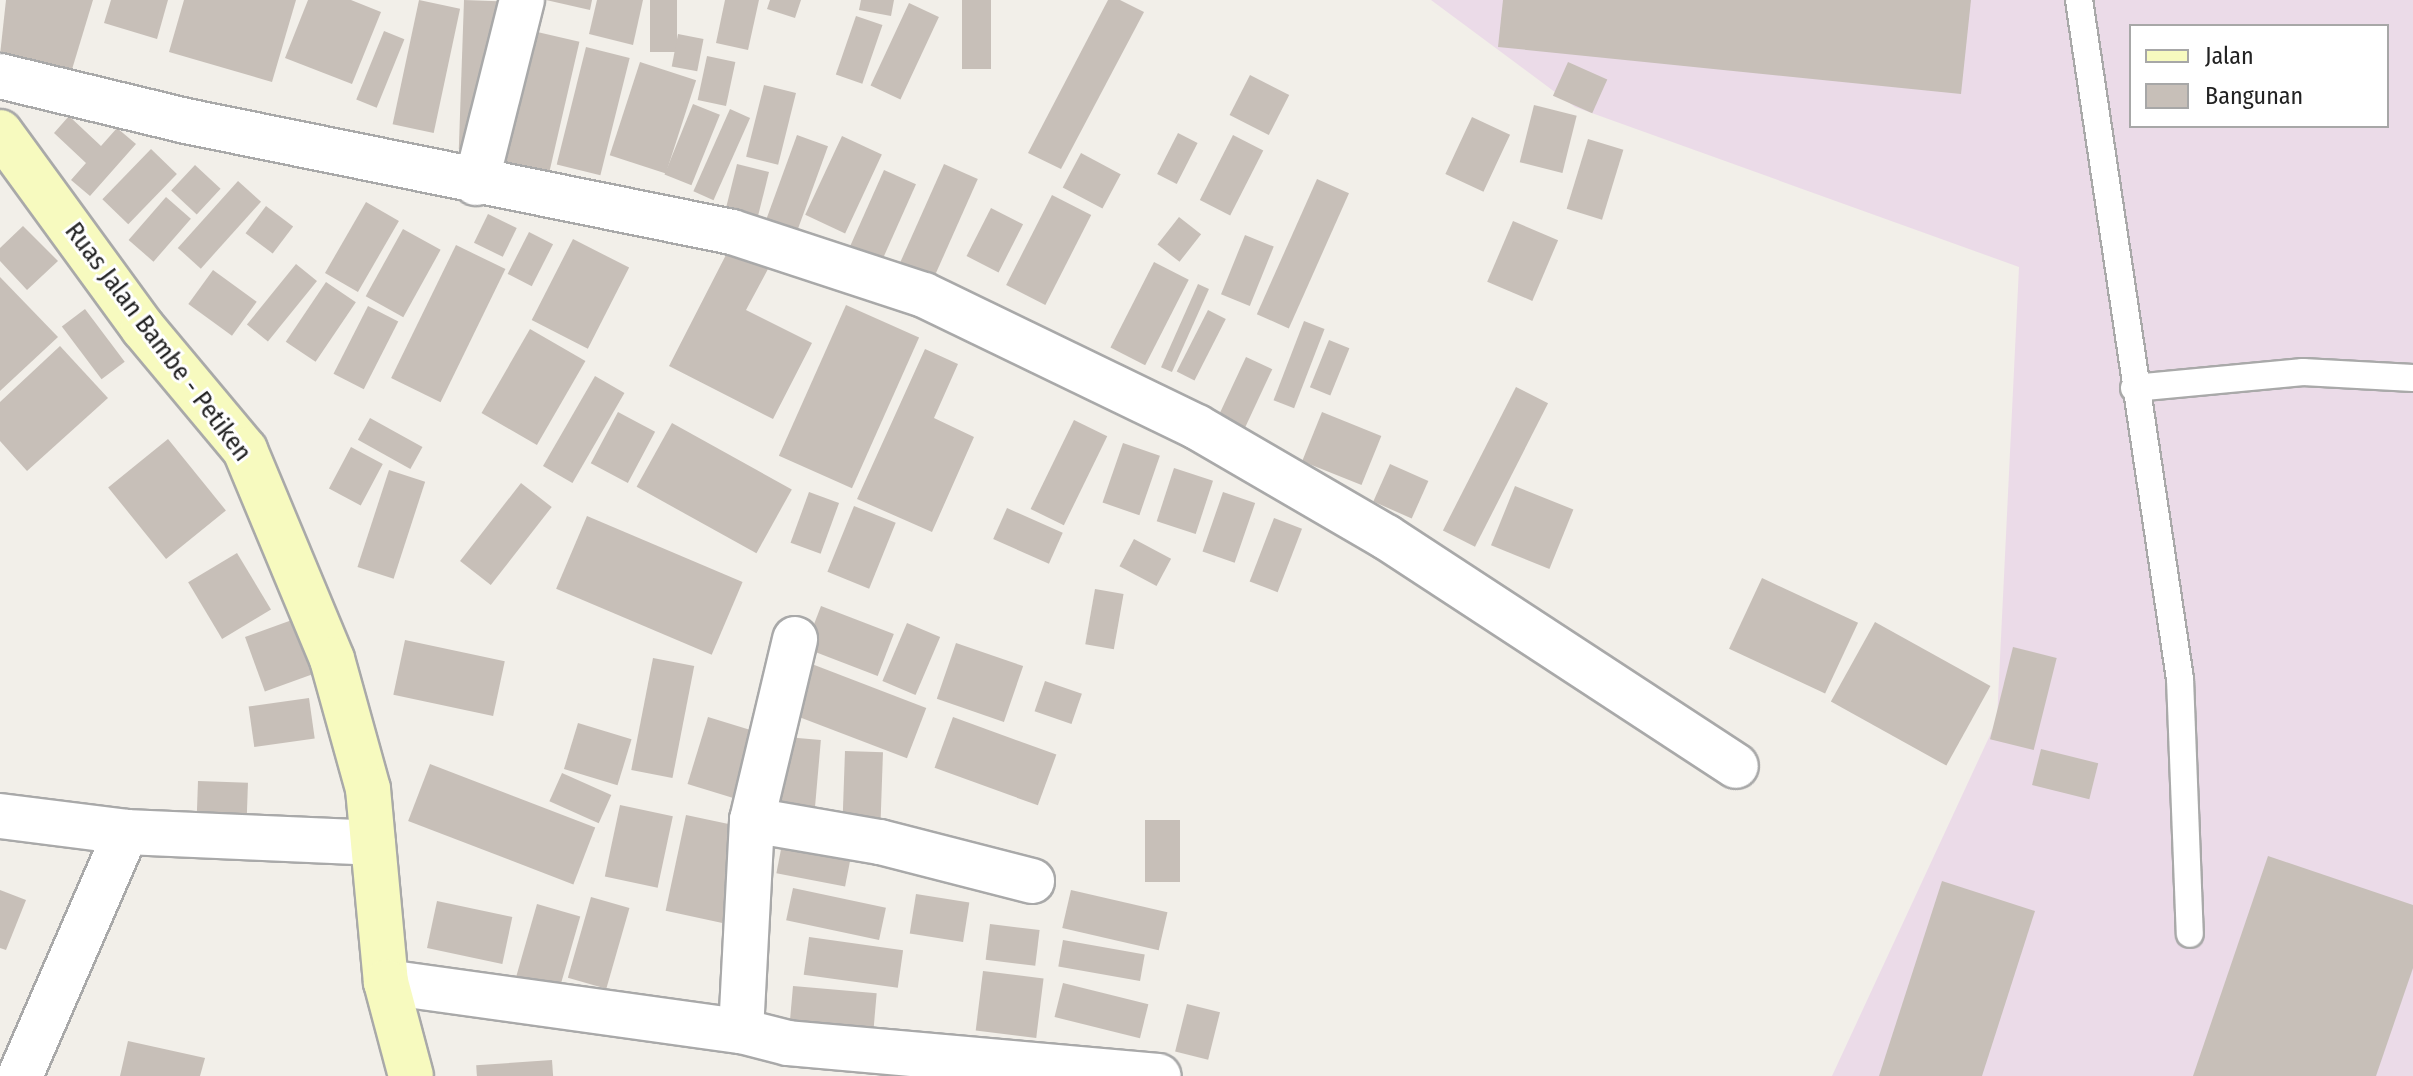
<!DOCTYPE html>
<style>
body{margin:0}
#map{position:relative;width:2413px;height:1076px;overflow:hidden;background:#f2efe9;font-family:"Fira Sans Condensed",sans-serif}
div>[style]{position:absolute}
.industrial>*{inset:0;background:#ebdbe8}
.building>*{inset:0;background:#c7bfb8;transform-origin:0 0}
.roads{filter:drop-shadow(2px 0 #a9a9a9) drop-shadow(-2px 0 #a9a9a9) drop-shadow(0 2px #a9a9a9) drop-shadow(0 -2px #a9a9a9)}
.service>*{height:26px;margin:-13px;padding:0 13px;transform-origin:13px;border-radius:13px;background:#fff}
.minor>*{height:44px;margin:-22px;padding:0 22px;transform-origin:22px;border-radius:22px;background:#fff}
.secondary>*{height:44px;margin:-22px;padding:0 22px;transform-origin:22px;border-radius:22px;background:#f7fabf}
span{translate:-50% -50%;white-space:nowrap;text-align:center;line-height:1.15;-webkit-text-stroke:6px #fff;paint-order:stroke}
.street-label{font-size:26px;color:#222}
.legend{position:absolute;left:2129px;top:24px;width:260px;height:104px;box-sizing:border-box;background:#fff;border:2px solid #a7a7a7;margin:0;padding:10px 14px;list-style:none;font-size:24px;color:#222}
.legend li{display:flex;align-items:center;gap:16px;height:40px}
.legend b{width:40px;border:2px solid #a7a7a7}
</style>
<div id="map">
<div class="industrial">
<div style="clip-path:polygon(evenodd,1431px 0,2413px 0,2413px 1076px,1832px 1076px,1997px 720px,2019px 267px,1575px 107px,1431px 0,2131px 26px,2387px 26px,2387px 126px,2131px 126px,2131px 26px)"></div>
</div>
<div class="building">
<div style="clip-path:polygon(6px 0,93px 0,70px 76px,0 55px)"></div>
<div style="clip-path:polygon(111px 0,168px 0,157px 39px,104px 23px)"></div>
<div style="clip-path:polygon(184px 0,296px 0,272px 82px,169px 52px)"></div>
<div style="clip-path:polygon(308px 0,351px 0,381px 12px,352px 84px,285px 58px)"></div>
<div style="left:419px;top:0;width:42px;height:127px;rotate:12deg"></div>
<div style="left:464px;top:0;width:34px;height:149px;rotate:2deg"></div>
<div style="clip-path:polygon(546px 0,592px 0,590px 10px)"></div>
<div style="clip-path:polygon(597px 0,643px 0,633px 45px,589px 34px)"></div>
<div style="left:650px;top:0;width:27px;height:52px"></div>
<div style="clip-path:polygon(725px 0,759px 0,748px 50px,716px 43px)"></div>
<div style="clip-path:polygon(770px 0,801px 0,795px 18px,767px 9px)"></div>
<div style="clip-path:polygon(861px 0,894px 0,891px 16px,859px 10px)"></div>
<div style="left:962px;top:0;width:29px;height:69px"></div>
<div style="clip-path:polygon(1108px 0,1120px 0,1144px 12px,1061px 169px,1028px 153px)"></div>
<div style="clip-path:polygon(1503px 0,1971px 0,1961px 94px,1498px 47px)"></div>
<div style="left:909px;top:3px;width:33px;height:91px;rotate:25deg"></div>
<div style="left:856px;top:16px;width:28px;height:62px;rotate:19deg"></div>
<div style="left:520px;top:28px;width:61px;height:145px;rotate:13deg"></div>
<div style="left:384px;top:31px;width:22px;height:74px;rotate:22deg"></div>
<div style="left:678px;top:34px;width:26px;height:33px;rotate:11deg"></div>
<div style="left:586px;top:47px;width:45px;height:121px;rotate:14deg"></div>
<div style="left:707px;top:56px;width:29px;height:45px;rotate:12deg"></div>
<div style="left:640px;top:62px;width:59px;height:98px;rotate:18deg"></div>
<div style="left:1568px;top:62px;width:43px;height:37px;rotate:24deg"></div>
<div style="left:1250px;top:75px;width:44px;height:45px;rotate:27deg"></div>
<div style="left:764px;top:85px;width:33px;height:74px;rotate:14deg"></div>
<div style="left:693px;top:104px;width:29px;height:76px;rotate:22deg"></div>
<div style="left:1534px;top:105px;width:44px;height:59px;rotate:14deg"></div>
<div style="left:730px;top:109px;width:22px;height:90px;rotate:24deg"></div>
<div style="clip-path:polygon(69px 116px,101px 146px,117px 128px,136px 144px,90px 196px,71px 180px,86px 163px,54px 133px)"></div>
<div style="left:1472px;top:117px;width:42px;height:63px;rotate:25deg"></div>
<div style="left:1178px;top:133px;width:22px;height:46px;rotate:27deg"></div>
<div style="left:797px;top:135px;width:33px;height:91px;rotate:20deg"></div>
<div style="left:1233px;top:135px;width:34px;height:73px;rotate:27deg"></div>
<div style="left:842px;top:136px;width:44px;height:87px;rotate:25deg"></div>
<div style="left:1588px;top:139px;width:37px;height:73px;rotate:17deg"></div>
<div style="left:151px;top:149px;width:36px;height:70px;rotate:44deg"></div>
<div style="left:1081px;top:153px;width:45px;height:39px;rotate:28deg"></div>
<div style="left:737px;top:164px;width:33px;height:48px;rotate:14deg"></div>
<div style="left:944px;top:164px;width:37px;height:120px;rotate:24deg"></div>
<div style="left:195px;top:165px;width:35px;height:35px;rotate:43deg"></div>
<div style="left:884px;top:170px;width:35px;height:85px;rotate:24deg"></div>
<div style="left:1317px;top:179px;width:35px;height:148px;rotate:24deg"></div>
<div style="left:238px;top:181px;width:31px;height:90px;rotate:42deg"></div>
<div style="left:1052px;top:195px;width:44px;height:101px;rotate:27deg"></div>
<div style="left:166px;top:197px;width:33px;height:57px;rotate:41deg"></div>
<div style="left:366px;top:202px;width:38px;height:82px;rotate:30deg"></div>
<div style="left:266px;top:206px;width:34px;height:34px;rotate:37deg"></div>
<div style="left:991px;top:208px;width:36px;height:54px;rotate:27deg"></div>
<div style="left:488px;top:214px;width:32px;height:32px;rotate:26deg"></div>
<div style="left:1179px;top:217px;width:28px;height:35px;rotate:38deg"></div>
<div style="left:1513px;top:221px;width:49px;height:66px;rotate:23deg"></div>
<div style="clip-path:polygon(23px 226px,58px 261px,27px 290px,0 261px,0 248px)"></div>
<div style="left:403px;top:229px;width:43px;height:77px;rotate:29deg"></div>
<div style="left:529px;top:232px;width:27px;height:47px;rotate:27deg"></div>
<div style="left:1245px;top:235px;width:31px;height:64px;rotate:22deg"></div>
<div style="left:573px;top:239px;width:63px;height:91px;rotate:27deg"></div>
<div style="left:456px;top:245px;width:55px;height:148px;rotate:26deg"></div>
<div style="clip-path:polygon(729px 249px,768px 269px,746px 310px,812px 343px,773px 419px,669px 366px)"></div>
<div style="left:1154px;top:262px;width:39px;height:96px;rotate:27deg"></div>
<div style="left:296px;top:264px;width:27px;height:78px;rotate:39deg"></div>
<div style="left:213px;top:270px;width:54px;height:42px;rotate:36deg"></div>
<div style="clip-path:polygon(0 277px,58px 337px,0 391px)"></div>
<div style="left:326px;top:282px;width:36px;height:72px;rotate:34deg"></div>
<div style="left:1198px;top:284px;width:12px;height:91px;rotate:24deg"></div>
<div style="left:846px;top:305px;width:80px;height:165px;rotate:24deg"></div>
<div style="left:368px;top:306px;width:34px;height:76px;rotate:27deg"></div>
<div style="left:85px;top:309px;width:66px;height:29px;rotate:53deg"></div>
<div style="left:1208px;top:310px;width:20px;height:69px;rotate:27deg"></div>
<div style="left:1304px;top:321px;width:22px;height:85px;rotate:21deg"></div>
<div style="left:530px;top:329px;width:64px;height:97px;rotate:30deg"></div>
<div style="left:1329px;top:340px;width:22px;height:51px;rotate:22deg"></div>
<div style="clip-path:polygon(60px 346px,108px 398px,27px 471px,0 441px,0 402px)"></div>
<div style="clip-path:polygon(925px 349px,958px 364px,934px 418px,974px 437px,932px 532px,857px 499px)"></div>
<div style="left:1246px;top:357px;width:29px;height:69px;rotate:25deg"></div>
<div style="left:595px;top:376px;width:34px;height:104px;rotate:30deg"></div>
<div style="left:1516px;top:387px;width:36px;height:161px;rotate:27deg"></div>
<div style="left:618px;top:412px;width:42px;height:58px;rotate:28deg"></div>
<div style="left:1322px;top:412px;width:64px;height:53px;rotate:22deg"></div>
<div style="left:370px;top:418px;width:60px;height:25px;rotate:29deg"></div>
<div style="left:1074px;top:420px;width:37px;height:99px;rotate:26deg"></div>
<div style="left:672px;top:423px;width:137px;height:73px;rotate:29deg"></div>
<div style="left:168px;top:439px;width:92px;height:77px;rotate:51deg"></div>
<div style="left:1123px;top:443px;width:39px;height:63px;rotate:19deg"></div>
<div style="left:351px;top:447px;width:36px;height:47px;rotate:28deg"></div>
<div style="left:1390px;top:464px;width:42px;height:41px;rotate:24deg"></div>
<div style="left:1174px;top:468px;width:41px;height:56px;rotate:18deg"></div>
<div style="left:389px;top:470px;width:38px;height:102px;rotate:18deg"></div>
<div style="left:521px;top:483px;width:39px;height:99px;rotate:38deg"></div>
<div style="left:1515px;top:486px;width:63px;height:64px;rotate:22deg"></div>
<div style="left:809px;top:492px;width:32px;height:54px;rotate:20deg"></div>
<div style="left:1223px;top:492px;width:34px;height:63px;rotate:19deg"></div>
<div style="left:854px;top:506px;width:45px;height:71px;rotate:22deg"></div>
<div style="left:1007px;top:508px;width:61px;height:34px;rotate:24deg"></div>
<div style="left:587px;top:516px;width:169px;height:79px;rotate:23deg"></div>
<div style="left:1274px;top:518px;width:30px;height:68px;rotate:21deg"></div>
<div style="left:1134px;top:539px;width:42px;height:31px;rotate:28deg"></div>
<div style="left:237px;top:553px;width:66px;height:57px;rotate:59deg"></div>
<div style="left:1762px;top:578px;width:106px;height:78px;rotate:25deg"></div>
<div style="left:1095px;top:589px;width:29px;height:56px;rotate:10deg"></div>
<div style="left:821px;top:606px;width:78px;height:45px;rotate:21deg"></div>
<div style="left:292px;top:620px;width:58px;height:50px;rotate:70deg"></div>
<div style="left:1875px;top:622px;width:132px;height:91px;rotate:29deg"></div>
<div style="left:907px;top:623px;width:36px;height:63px;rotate:23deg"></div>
<div style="left:405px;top:640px;width:102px;height:56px;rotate:12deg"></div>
<div style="left:956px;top:643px;width:71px;height:59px;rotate:19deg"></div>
<div style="left:2013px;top:647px;width:45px;height:95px;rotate:14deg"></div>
<div style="left:653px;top:658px;width:42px;height:114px;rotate:11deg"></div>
<div style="left:804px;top:661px;width:131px;height:54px;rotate:21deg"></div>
<div style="left:1045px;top:681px;width:39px;height:32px;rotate:19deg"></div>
<div style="left:309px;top:698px;width:41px;height:61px;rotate:82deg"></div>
<div style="left:708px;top:717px;width:47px;height:70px;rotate:17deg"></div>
<div style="left:953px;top:717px;width:110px;height:54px;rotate:20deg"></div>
<div style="left:578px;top:723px;width:56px;height:48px;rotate:17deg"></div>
<div style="left:786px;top:737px;width:35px;height:85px;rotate:5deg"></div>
<div style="left:2041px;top:749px;width:59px;height:37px;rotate:14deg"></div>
<div style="left:845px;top:751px;width:38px;height:79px;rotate:2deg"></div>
<div style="left:430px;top:764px;width:177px;height:61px;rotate:21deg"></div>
<div style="left:562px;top:773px;width:54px;height:31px;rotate:24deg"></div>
<div style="left:198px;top:781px;width:50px;height:45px;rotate:2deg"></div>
<div style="left:620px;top:805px;width:54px;height:73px;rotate:12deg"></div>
<div style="left:686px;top:815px;width:58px;height:98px;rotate:12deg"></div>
<div style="left:1145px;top:820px;width:35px;height:62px"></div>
<div style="left:784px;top:834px;width:70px;height:40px;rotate:11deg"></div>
<div style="clip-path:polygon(2268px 856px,2413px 905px,2413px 968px,2376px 1076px,2193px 1076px)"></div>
<div style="clip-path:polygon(1942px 881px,2035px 911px,1982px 1076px,1879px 1076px)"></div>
<div style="left:793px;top:888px;width:95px;height:33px;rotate:12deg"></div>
<div style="clip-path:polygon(0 890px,26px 900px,6px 950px,0 948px)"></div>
<div style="left:1071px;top:890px;width:99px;height:39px;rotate:13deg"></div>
<div style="left:916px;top:894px;width:54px;height:40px;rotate:9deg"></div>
<div style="left:591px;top:897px;width:40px;height:84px;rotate:16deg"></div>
<div style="left:437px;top:901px;width:77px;height:48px;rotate:12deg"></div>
<div style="left:537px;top:904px;width:45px;height:85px;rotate:16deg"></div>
<div style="left:990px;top:924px;width:50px;height:36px;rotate:7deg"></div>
<div style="left:809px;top:937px;width:95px;height:38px;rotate:8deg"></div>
<div style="left:1063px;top:940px;width:83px;height:27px;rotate:10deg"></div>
<div style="left:983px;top:971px;width:61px;height:60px;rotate:7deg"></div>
<div style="left:1063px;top:983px;width:88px;height:35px;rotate:14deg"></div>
<div style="left:793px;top:986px;width:84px;height:48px;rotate:5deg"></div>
<div style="left:1187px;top:1004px;width:34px;height:49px;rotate:14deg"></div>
<div style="clip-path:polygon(128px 1041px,205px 1058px,200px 1076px,120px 1076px)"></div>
<div style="left:552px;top:1060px;width:16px;height:76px;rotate:86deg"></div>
</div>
<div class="roads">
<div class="service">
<div style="left:2079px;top:0;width:686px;rotate:81.54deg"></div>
<div style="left:2180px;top:679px;width:255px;rotate:87.8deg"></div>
<div style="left:2134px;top:388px;width:170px;rotate:-5.4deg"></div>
<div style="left:2303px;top:372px;width:110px;rotate:3.1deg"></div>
</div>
<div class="minor">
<div style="left:0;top:76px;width:191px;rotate:13.6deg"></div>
<div style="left:186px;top:121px;width:557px;rotate:11.49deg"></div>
<div style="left:732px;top:232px;width:202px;rotate:18.2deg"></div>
<div style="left:924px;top:295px;width:303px;rotate:25.8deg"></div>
<div style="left:1197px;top:427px;width:219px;rotate:30.2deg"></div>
<div style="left:1386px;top:537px;width:418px;rotate:33.2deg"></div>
<div style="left:476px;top:183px;width:189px;rotate:-75.9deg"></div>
<div style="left:0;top:816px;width:127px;rotate:7.2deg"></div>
<div style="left:126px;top:832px;width:247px;rotate:2.5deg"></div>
<div style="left:752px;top:820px;width:130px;rotate:9.8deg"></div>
<div style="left:880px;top:842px;width:157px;rotate:14.4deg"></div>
<div style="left:386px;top:982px;width:358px;rotate:7.9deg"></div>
<div style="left:741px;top:1031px;width:49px;rotate:14.3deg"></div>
<div style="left:788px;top:1043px;width:372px;rotate:5.1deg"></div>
<div style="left:741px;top:1031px;width:211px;rotate:-87deg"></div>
<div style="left:752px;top:820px;width:186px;rotate:-76.6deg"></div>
<div style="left:20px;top:1076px;width:266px;rotate:-66.5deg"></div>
</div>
<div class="secondary">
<div style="left:0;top:132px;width:243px;rotate:53.9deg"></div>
<div style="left:143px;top:328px;width:159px;rotate:50.1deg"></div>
<div style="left:245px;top:450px;width:226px;rotate:67.4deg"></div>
<div style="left:332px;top:659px;width:135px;rotate:74.5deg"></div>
<div style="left:368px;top:789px;width:194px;rotate:84.7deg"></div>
<div style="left:386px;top:982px;width:97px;rotate:75.1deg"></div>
</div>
</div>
<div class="street-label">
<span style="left:158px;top:342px;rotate:53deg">Ruas Jalan Bambe - Petiken</span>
</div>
<ul class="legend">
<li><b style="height:10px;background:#f7fabf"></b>Jalan</li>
<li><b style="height:22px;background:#c7bfb8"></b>Bangunan</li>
</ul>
</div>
